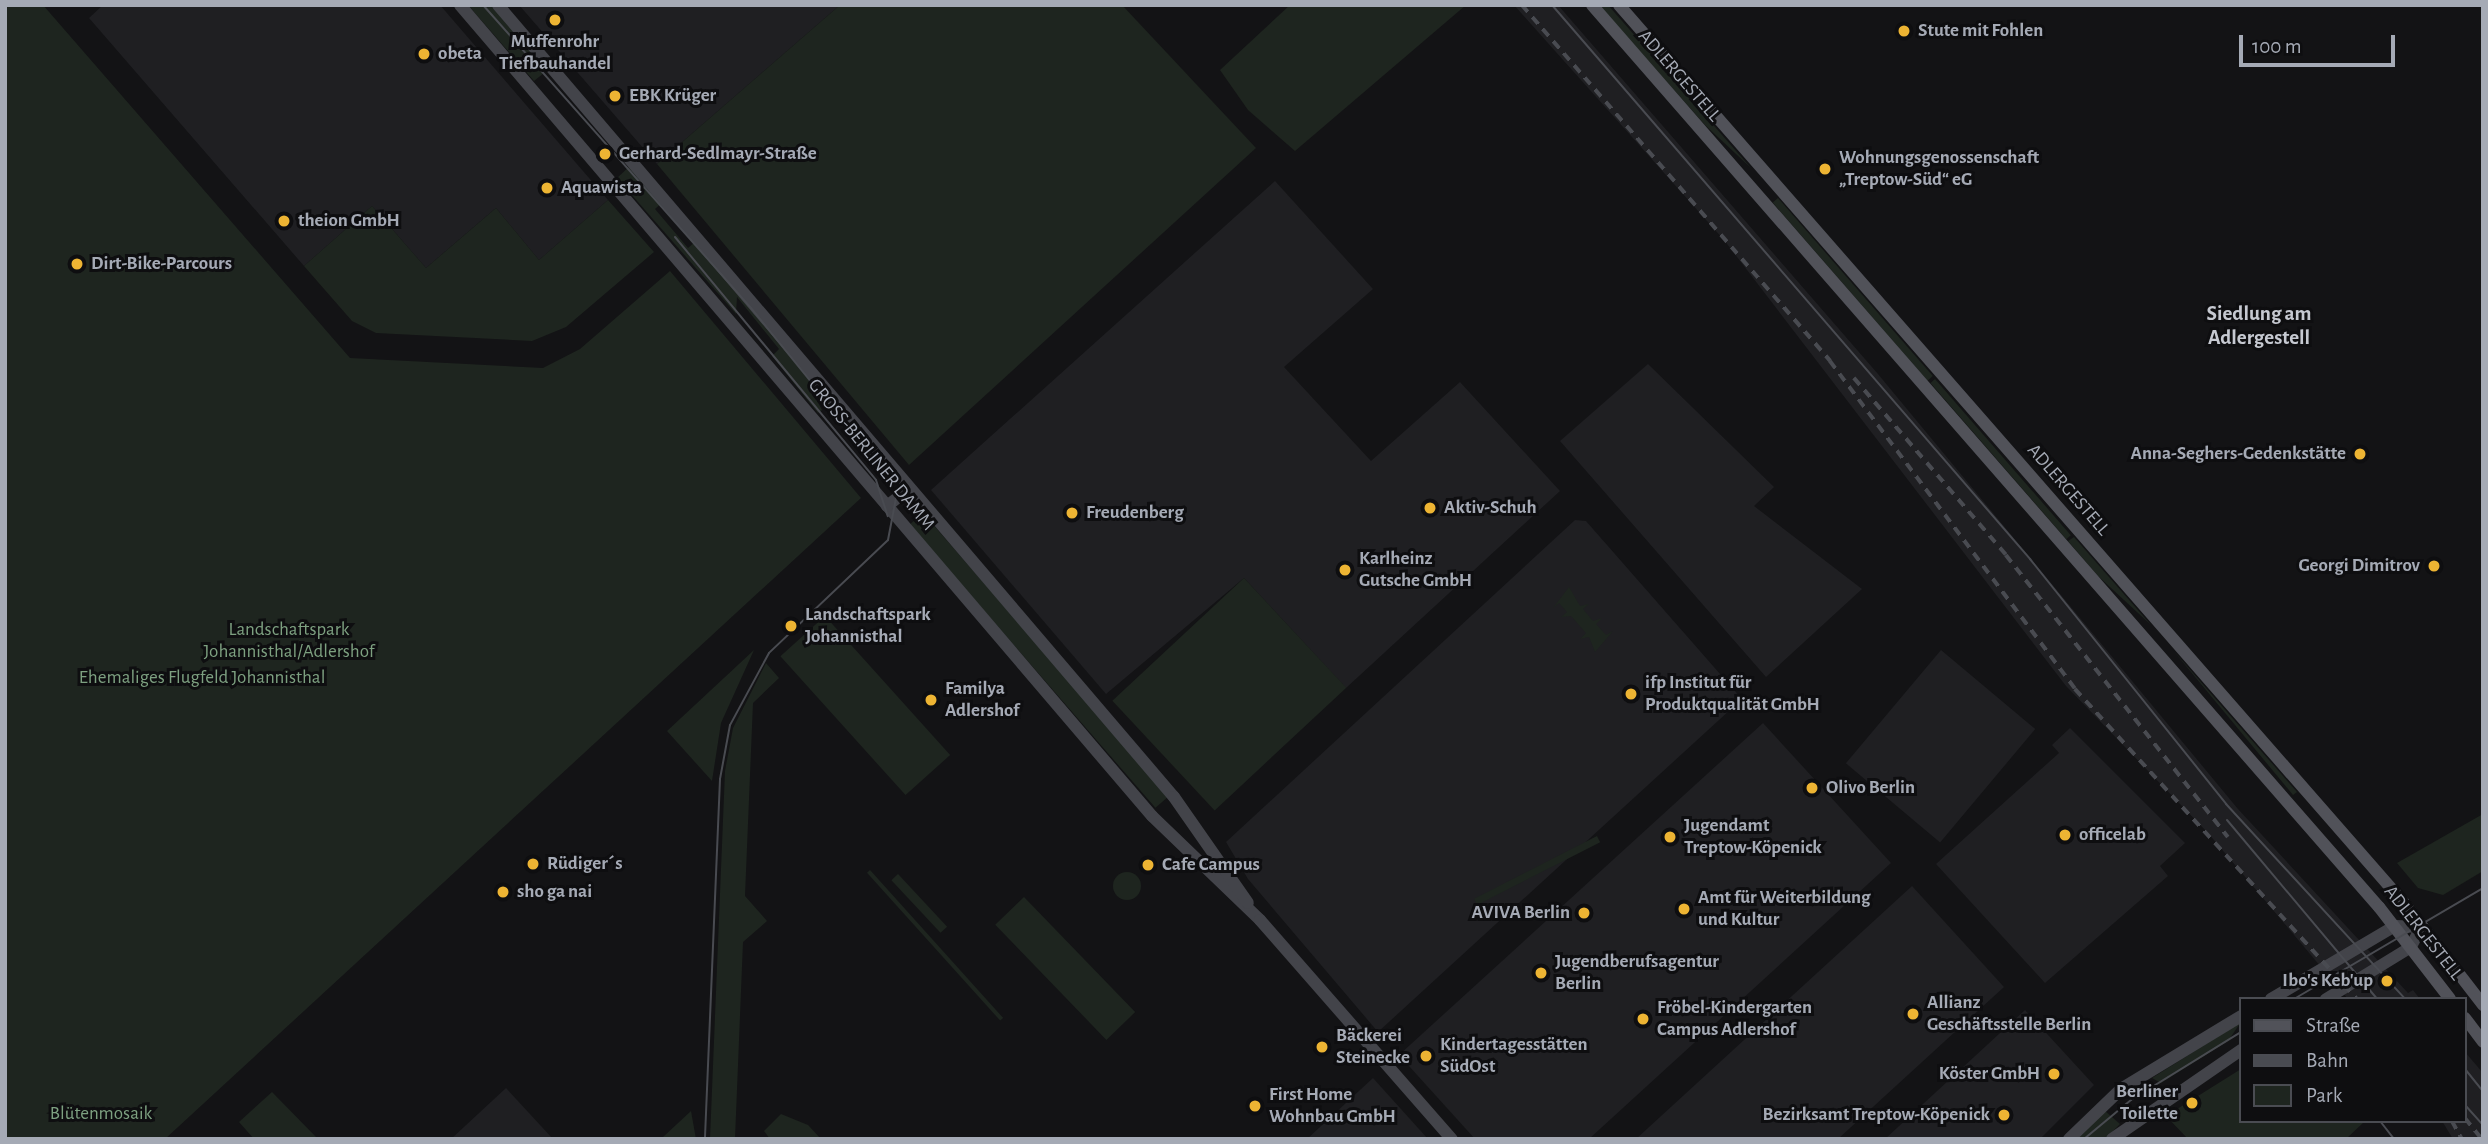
<!DOCTYPE html>
<meta charset="utf-8">
<style>
body{margin:0}
#map{position:relative;width:2488px;height:1144px;overflow:hidden;background:#131315;font-family:"Alegreya Sans",sans-serif}
div>[style]{position:absolute}
.built>*{inset:0;background:#1f1f22;transform-origin:0 0}
.green>*{inset:0;background:#1e251f;transform-origin:0 0}
.round{border-radius:50%}
.secondary>*{height:12px;margin:-6px;padding:0 6px;transform-origin:6px;border-radius:6px;background:#43444a}
.primary>*{height:12px;margin:-6px;padding:0 6px;transform-origin:6px;border-radius:6px;background:#515259}
.tram>*{height:2px;margin:-1px;padding:0 1px;transform-origin:1px;border-radius:1px;background:#494b51}
.rail>*{height:3.5px;margin-top:-1.75px;transform-origin:0;background:repeating-linear-gradient(90deg,#494b51 0 9px,transparent 0 16px)}
.dots>*{width:19px;height:19px;translate:-50% -50%;box-sizing:border-box;border:4px solid #0e0e10;border-radius:50%}
span{translate:-50% -50%;white-space:nowrap;text-align:center;line-height:1.15;-webkit-text-stroke:6px #0e0e10;paint-order:stroke}
.poi-label{font-size:19px;color:#a5aab5;font-weight:700}
.left{translate:0 -50%;text-align:left}
.right{translate:-100% -50%;text-align:right}
.street-label{font-size:19px;color:#a5aab5}
.park-label{font-size:19px;color:#7da080}
.neighbourhood-label{font-size:21px;color:#c6c9d1;font-weight:700}
.frame{position:absolute;inset:0;border:7px solid #a5aab5;pointer-events:none}
.legend{position:absolute;left:2239px;top:997px;width:228px;height:126px;box-sizing:border-box;background:#0e0e10;border:2px solid #4a4c52;margin:0;padding:9px 12px;list-style:none;font-size:21px;color:#a5aab5}
.legend li{display:flex;align-items:center;gap:14px;height:35px}
.legend b{width:35px;border:2px solid #4a4c52}
.scale{position:absolute;left:2239px;top:35px;width:156px;height:32px;box-sizing:border-box;border:4px solid #a5aab5;border-top:0;padding-left:9px;font-size:21px;line-height:24px;white-space:nowrap;color:#a5aab5;-webkit-text-stroke:5px #0e0e10;paint-order:stroke}
</style>
<div id="map">
<div class="built">
<div style="clip-path:polygon(103px 5px,440px 5px,608px 200px,539px 260px,496px 208px,426px 268px,372px 206px,304px 266px,89px 18px)"></div>
<div style="clip-path:polygon(519px 5px,840px 5px,657px 164px)"></div>
<div style="clip-path:polygon(1514px 5px,1558px 5px,1878px 374px,2238px 809px,2408px 993px,2413px 990px,2420px 999px,2348px 999px,2208px 833px,2066px 686px,1724px 240px)"></div>
<div style="clip-path:polygon(1275px 181px,1373px 289px,1284px 367px,1371px 461px,1460px 382px,1560px 491px,1346px 688px,1244px 578px,1106px 694px,931px 490px)"></div>
<div style="clip-path:polygon(1648px 364px,1774px 487px,1754px 506px,1862px 589px,1766px 677px,1560px 441px)"></div>
<div style="clip-path:polygon(1575px 520px,1586px 521px,1742px 699px,1378px 1032px,1248px 879px,1226px 842px)"></div>
<div style="left:1941px;top:650px;width:123px;height:148px;rotate:40deg"></div>
<div style="clip-path:polygon(1763px 723px,1891px 863px,1589px 1139px,1475px 1139px,1399px 1055px)"></div>
<div style="clip-path:polygon(2070px 728px,2185px 843px,2160px 866px,2168px 876px,2045px 983px,1936px 864px,2059px 753px,2052px 745px)"></div>
<div style="clip-path:polygon(1912px 886px,2004px 987px,1838px 1139px,1636px 1139px)"></div>
<div style="clip-path:polygon(2025px 1010px,2094px 1085px,2040px 1139px,1885px 1139px)"></div>
<div style="clip-path:polygon(2465px 1052px,2483px 1073px,2483px 1139px,2453px 1139px,2442px 1121px,2465px 1121px)"></div>
<div style="clip-path:polygon(1373px 1078px,1428px 1139px,1307px 1139px)"></div>
<div style="clip-path:polygon(506px 1088px,553px 1139px,451px 1139px)"></div>
</div>
<div class="green">
<div style="clip-path:polygon(5px 5px,43px 5px,350px 358px,543px 368px,580px 349px,670px 271px,861px 498px,165px 1139px,5px 1139px)"></div>
<div style="clip-path:polygon(468px 5px,492px 5px,543px 64px,544px 73px,534px 81px)"></div>
<div style="clip-path:polygon(840px 5px,1122px 5px,1256px 148px,909px 465px,657px 164px)"></div>
<div style="clip-path:polygon(1290px 5px,1466px 5px,1295px 151px,1248px 110px,1220px 70px)"></div>
<div style="clip-path:polygon(1599px 5px,1608px 5px,1751px 168px,1705px 125px)"></div>
<div style="clip-path:polygon(631px 165px,663px 202px,655px 209px,688px 248px,696px 241px,832px 402px,827px 406px,810px 388px,822px 410px,818px 413px,772px 356px,779px 349px,737px 297px,736px 314px,617px 178px)"></div>
<div style="left:1778px;top:198px;width:236px;height:7px;rotate:49deg"></div>
<div style="clip-path:polygon(608px 200px,654px 252px,566px 327px,532px 341px,376px 333px,352px 321px,304px 266px,372px 206px,426px 268px,496px 208px,539px 260px)"></div>
<div style="left:1935px;top:379px;width:207px;height:6px;rotate:49deg"></div>
<div style="left:923px;top:513px;width:375px;height:18px;rotate:49deg"></div>
<div style="clip-path:polygon(2074px 537px,2151px 625px,2098px 576px,2068px 541px)"></div>
<div style="left:1244px;top:578px;width:150px;height:180px;rotate:47deg"></div>
<div style="clip-path:polygon(1569px 587px,1580px 606px,1589px 604px,1583px 609px,1593px 621px,1602px 618px,1596px 624px,1606px 635px,1613px 631px,1595px 652px,1589px 637px,1580px 639px,1586px 633px,1571px 616px,1561px 617px,1567px 612px,1559px 603px,1553px 608px)"></div>
<div style="left:825px;top:616px;width:187px;height:60px;rotate:48deg"></div>
<div style="clip-path:polygon(2172px 649px,2297px 792px,2293px 795px)"></div>
<div style="clip-path:polygon(754px 650px,721px 723px,712px 781px,667px 731px)"></div>
<div style="clip-path:polygon(766px 663px,779px 678px,753px 703px,745px 896px,767px 921px,743px 942px,735px 1139px,710px 1139px,725px 771px,733px 728px)"></div>
<div style="clip-path:polygon(2483px 814px,2483px 871px,2443px 895px,2418px 888px,2397px 863px)"></div>
<div style="left:1597px;top:836px;width:7px;height:138px;rotate:63deg"></div>
<div style="left:870px;top:870px;width:199px;height:4px;rotate:48deg"></div>
<div class="round" style="left:1113px;top:872px;width:28px;height:28px"></div>
<div style="left:898px;top:874px;width:72px;height:9px;rotate:47deg"></div>
<div style="left:1024px;top:897px;width:160px;height:40px;rotate:46deg"></div>
<div style="clip-path:polygon(2241px 1022px,2228px 1041px,2161px 1083px,2152px 1078px)"></div>
<div style="clip-path:polygon(2241px 1069px,2241px 1121px,2364px 1122px,2346px 1139px,2188px 1139px,2166px 1116px)"></div>
<div style="clip-path:polygon(272px 1092px,318px 1139px,254px 1139px,239px 1122px)"></div>
<div style="clip-path:polygon(2104px 1110px,2120px 1124px,2105px 1139px,2075px 1139px)"></div>
<div style="clip-path:polygon(691px 1111px,696px 1139px,664px 1139px,663px 1137px)"></div>
<div style="clip-path:polygon(781px 1114px,808px 1125px,821px 1139px,770px 1139px,764px 1131px)"></div>
</div>
<div class="secondary">
<div style="left:460px;top:5px;width:1066px;rotate:49.53deg"></div>
<div style="left:1152px;top:816px;width:150px;rotate:43.9deg"></div>
<div style="left:1260px;top:920px;width:291px;rotate:48.8deg"></div>
<div style="left:498px;top:5px;width:1041px;rotate:49.52deg"></div>
<div style="left:1174px;top:797px;width:129px;rotate:55.1deg"></div>
<div style="left:887px;top:506px;width:29px;rotate:-38deg"></div>
<div style="left:2271px;top:999px;width:144px;rotate:-30.5deg"></div>
<div style="left:2395px;top:926px;width:26px;rotate:2deg"></div>
<div style="left:2421px;top:927px;width:22px;rotate:117deg"></div>
<div style="left:2411px;top:947px;width:100px;rotate:148.5deg"></div>
<div style="left:2069px;top:1139px;width:72px;rotate:-43.9deg"></div>
<div style="left:2121px;top:1089px;width:140px;rotate:-31.3deg"></div>
<div style="left:2112px;top:1139px;width:157px;rotate:-34.6deg"></div>
</div>
<div class="primary">
<div style="left:1592px;top:5px;width:1197px;rotate:48.9deg"></div>
<div style="left:2379px;top:907px;width:116px;rotate:52.3deg"></div>
<div style="left:1619px;top:5px;width:1194px;rotate:48.84deg"></div>
<div style="left:2405px;top:904px;width:128px;rotate:52.3deg"></div>
<div style="left:2465px;top:1018px;width:30px;rotate:53deg"></div>
</div>
<div class="tram">
<div style="left:483px;top:5px;width:405px;rotate:48.5deg"></div>
<div style="left:751px;top:308px;width:208px;rotate:50.9deg"></div>
<div style="left:882px;top:469px;width:32px;rotate:64deg"></div>
<div style="left:896px;top:498px;width:43px;rotate:100.8deg"></div>
<div style="left:888px;top:540px;width:164px;rotate:136.5deg"></div>
<div style="left:769px;top:653px;width:82px;rotate:118.4deg"></div>
<div style="left:730px;top:725px;width:55px;rotate:100.5deg"></div>
<div style="left:720px;top:779px;width:360px;rotate:92.4deg"></div>
<div style="left:1552px;top:5px;width:732px;rotate:49.21deg"></div>
<div style="left:2030px;top:559px;width:314px;rotate:51.3deg"></div>
<div style="left:2226px;top:804px;width:265px;rotate:47.4deg"></div>
<div style="left:675px;top:237px;width:315px;rotate:50.4deg"></div>
<div style="left:876px;top:480px;width:38px;rotate:72deg"></div>
<div style="left:2227px;top:820px;width:234px;rotate:50deg"></div>
<div style="left:2294px;top:999px;width:219px;rotate:-30.4deg"></div>
<div style="left:2465px;top:1069px;width:28px;rotate:51deg"></div>
<div style="left:2465px;top:1105px;width:27px;rotate:48deg"></div>
<div style="left:2380px;top:1121px;width:23px;rotate:52deg"></div>
<div style="left:2084px;top:1139px;width:61px;rotate:-39.7deg"></div>
<div style="left:2131px;top:1100px;width:129px;rotate:-31.7deg"></div>
</div>
<div class="rail">
<div style="left:1522px;top:5px;width:471px;rotate:49.1deg"></div>
<div style="left:1830px;top:361px;width:409px;rotate:53.2deg"></div>
<div style="left:2075px;top:689px;width:419px;rotate:47.7deg"></div>
<div style="left:1854px;top:378px;width:233px;rotate:49.3deg"></div>
<div style="left:2006px;top:555px;width:359px;rotate:51.8deg"></div>
<div style="left:2465px;top:1118px;width:27px;rotate:51deg"></div>
<div style="left:2452px;top:1121px;width:21px;rotate:61deg"></div>
</div>
<div class="dots">
<div style="left:555px;top:20px;background:#edb433"></div>
<div style="left:1904px;top:31px;background:#edb433"></div>
<div style="left:424px;top:54px;background:#edb433"></div>
<div style="left:615px;top:96px;background:#edb433"></div>
<div style="left:605px;top:154px;background:#edb433"></div>
<div style="left:1825px;top:169px;background:#edb433"></div>
<div style="left:547px;top:188px;background:#edb433"></div>
<div style="left:284px;top:221px;background:#edb433"></div>
<div style="left:77px;top:264px;background:#edb433"></div>
<div style="left:2360px;top:454px;background:#edb433"></div>
<div style="left:1430px;top:508px;background:#edb433"></div>
<div style="left:1072px;top:513px;background:#edb433"></div>
<div style="left:2434px;top:566px;background:#edb433"></div>
<div style="left:1345px;top:570px;background:#edb433"></div>
<div style="left:791px;top:626px;background:#edb433"></div>
<div style="left:1631px;top:694px;background:#edb433"></div>
<div style="left:931px;top:700px;background:#edb433"></div>
<div style="left:1812px;top:788px;background:#edb433"></div>
<div style="left:2065px;top:835px;background:#edb433"></div>
<div style="left:1670px;top:837px;background:#edb433"></div>
<div style="left:533px;top:864px;background:#edb433"></div>
<div style="left:1148px;top:865px;background:#edb433"></div>
<div style="left:503px;top:892px;background:#edb433"></div>
<div style="left:1684px;top:909px;background:#edb433"></div>
<div style="left:1584px;top:913px;background:#edb433"></div>
<div style="left:1541px;top:973px;background:#edb433"></div>
<div style="left:2387px;top:981px;background:#edb433"></div>
<div style="left:1913px;top:1014px;background:#edb433"></div>
<div style="left:1643px;top:1019px;background:#edb433"></div>
<div style="left:1322px;top:1047px;background:#edb433"></div>
<div style="left:1426px;top:1056px;background:#edb433"></div>
<div style="left:2054px;top:1074px;background:#edb433"></div>
<div style="left:2192px;top:1103px;background:#edb433"></div>
<div style="left:1255px;top:1106px;background:#edb433"></div>
<div style="left:2004px;top:1115px;background:#edb433"></div>
</div>
<div class="poi-label">
<span class="left" style="left:1918px;top:31px">Stute mit Fohlen</span>
<span style="left:555px;top:53px">Muffenrohr<br>Tiefbauhandel</span>
<span class="left" style="left:438px;top:54px">obeta</span>
<span class="left" style="left:629px;top:96px">EBK Krüger</span>
<span class="left" style="left:619px;top:154px">Gerhard-Sedlmayr-Straße</span>
<span class="left" style="left:1839px;top:169px">Wohnungsgenossenschaft<br>„Treptow-Süd“ eG</span>
<span class="left" style="left:561px;top:188px">Aquawista</span>
<span class="left" style="left:298px;top:221px">theion GmbH</span>
<span class="left" style="left:91px;top:264px">Dirt-Bike-Parcours</span>
<span class="right" style="left:2346px;top:454px">Anna-Seghers-Gedenkstätte</span>
<span class="left" style="left:1444px;top:508px">Aktiv-Schuh</span>
<span class="left" style="left:1086px;top:513px">Freudenberg</span>
<span class="left" style="left:1359px;top:570px">Karlheinz<br>Gutsche GmbH</span>
<span class="right" style="left:2420px;top:566px">Georgi Dimitrov</span>
<span class="left" style="left:805px;top:626px">Landschaftspark<br>Johannisthal</span>
<span class="left" style="left:1645px;top:694px">ifp Institut für<br>Produktqualität GmbH</span>
<span class="left" style="left:945px;top:700px">Familya<br>Adlershof</span>
<span class="left" style="left:1826px;top:788px">Olivo Berlin</span>
<span class="left" style="left:1684px;top:837px">Jugendamt<br>Treptow-Köpenick</span>
<span class="left" style="left:2079px;top:835px">officelab</span>
<span class="left" style="left:547px;top:864px">Rüdiger´s</span>
<span class="left" style="left:1162px;top:865px">Cafe Campus</span>
<span class="left" style="left:517px;top:892px">sho ga nai</span>
<span class="left" style="left:1698px;top:909px">Amt für Weiterbildung<br>und Kultur</span>
<span class="right" style="left:1570px;top:913px">AVIVA Berlin</span>
<span class="left" style="left:1555px;top:973px">Jugendberufsagentur<br>Berlin</span>
<span class="right" style="left:2373px;top:981px">Ibo's Keb'up</span>
<span class="left" style="left:1927px;top:1014px">Allianz<br>Geschäftsstelle Berlin</span>
<span class="left" style="left:1657px;top:1019px">Fröbel-Kindergarten<br>Campus Adlershof</span>
<span class="left" style="left:1336px;top:1047px">Bäckerei<br>Steinecke</span>
<span class="left" style="left:1440px;top:1056px">Kindertagesstätten<br>SüdOst</span>
<span class="right" style="left:2040px;top:1074px">Köster GmbH</span>
<span class="right" style="left:2178px;top:1103px">Berliner<br>Toilette</span>
<span class="left" style="left:1269px;top:1106px">First Home<br>Wohnbau GmbH</span>
<span class="right" style="left:1990px;top:1115px">Bezirksamt Treptow-Köpenick</span>
</div>
<div class="street-label">
<span style="left:1679px;top:76px;rotate:49deg">ADLERGESTELL</span>
<span style="left:871px;top:455px;rotate:51deg">GROSS-BERLINER DAMM</span>
<span style="left:2068px;top:490px;rotate:49deg">ADLERGESTELL</span>
<span style="left:2423px;top:933px;rotate:52deg">ADLERGESTELL</span>
</div>
<div class="park-label">
<span style="left:289px;top:641px">Landschaftspark<br>Johannisthal/Adlershof</span>
<span style="left:202px;top:678px">Ehemaliges Flugfeld Johannisthal</span>
<span style="left:101px;top:1114px">Blütenmosaik</span>
</div>
<div class="neighbourhood-label">
<span style="left:2259px;top:326px">Siedlung am<br>Adlergestell</span>
</div>
<div class="frame"></div>
<ul class="legend">
<li><b style="height:9px;background:#515259"></b>Straße</li>
<li><b style="height:9px;background:#494b51"></b>Bahn</li>
<li><b style="height:19px;background:#1e251f"></b>Park</li>
</ul>
<div class="scale">100 m</div>
</div>
